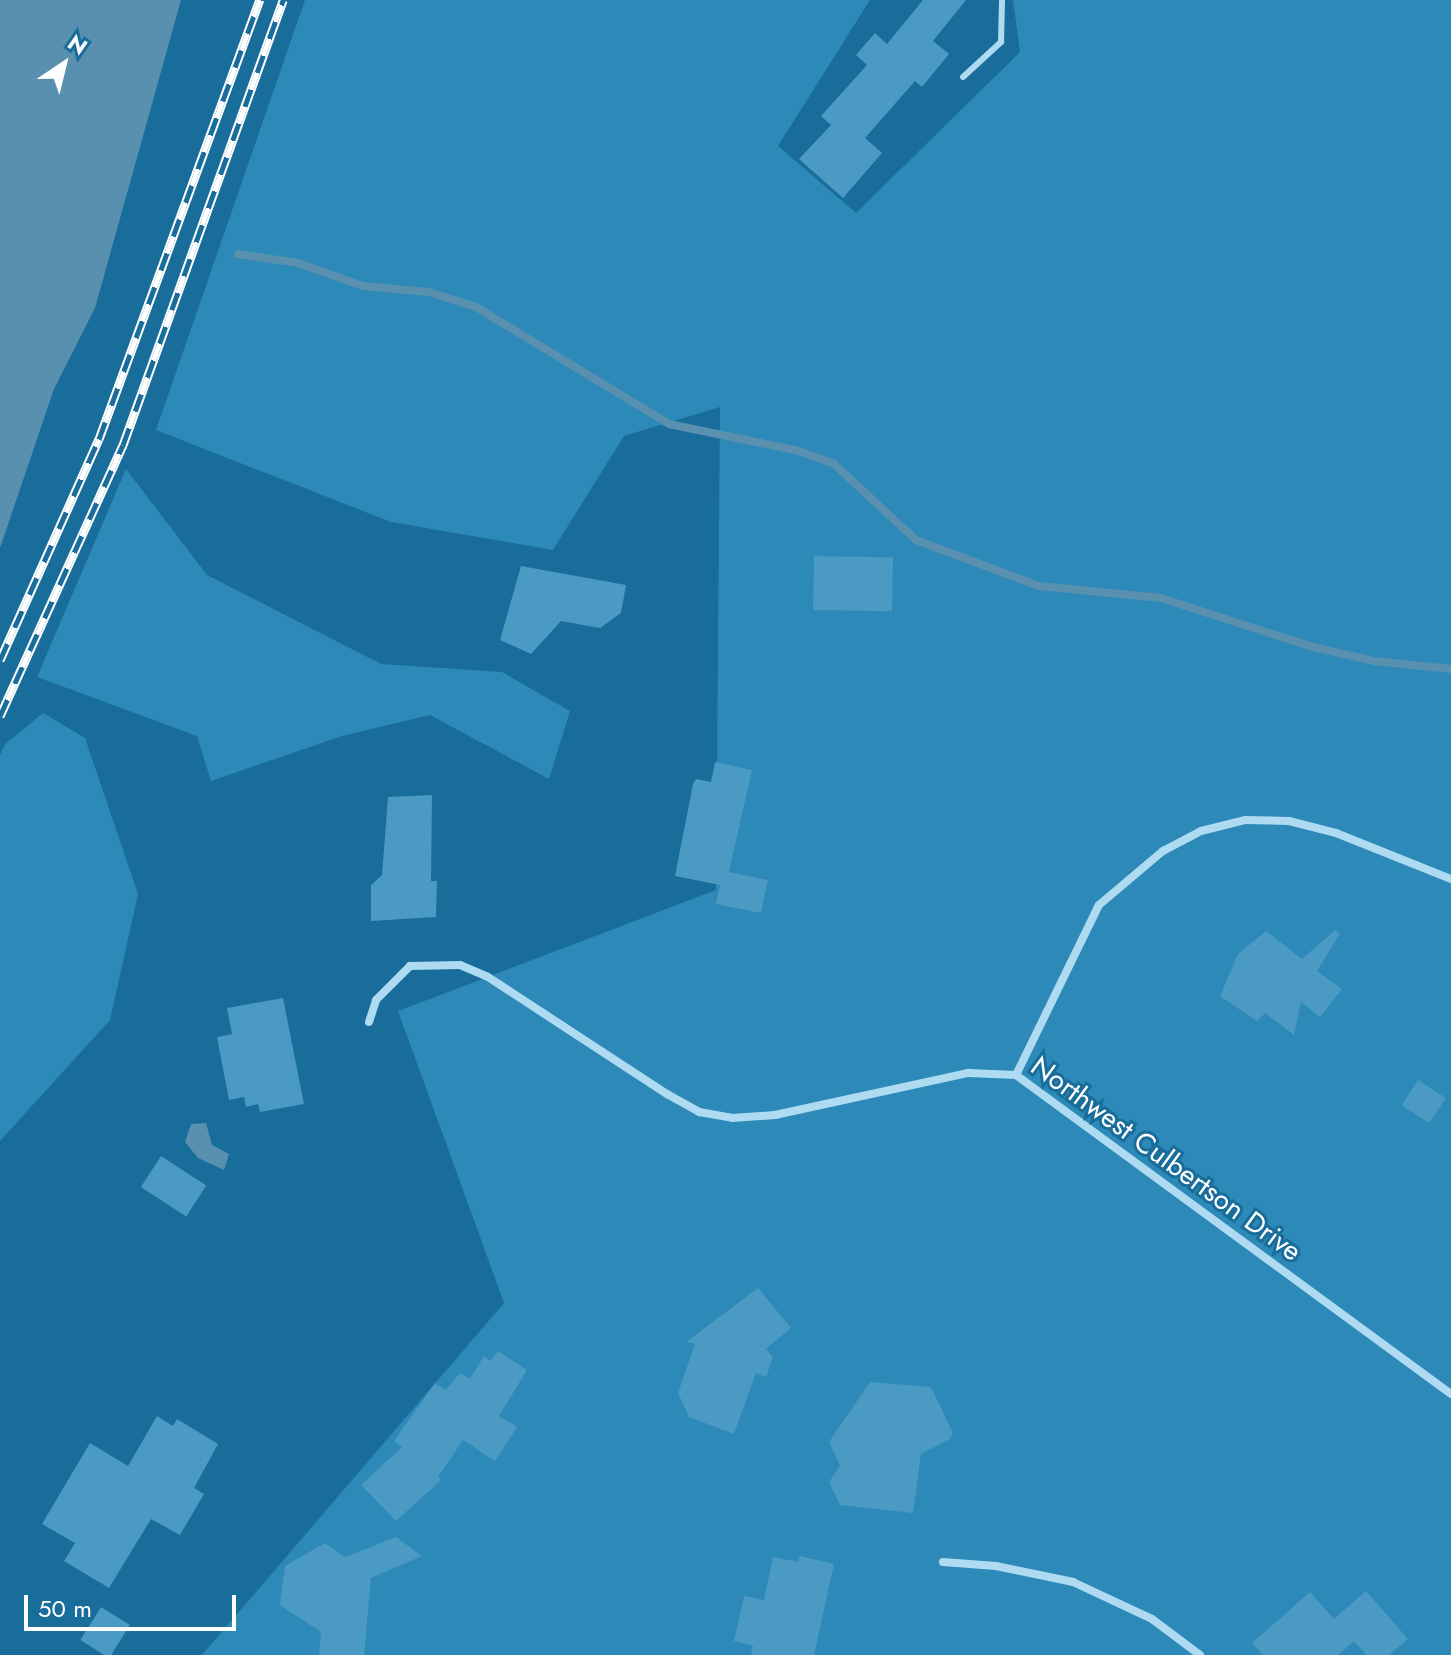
<!DOCTYPE html>
<style>
body{margin:0}
#map{position:relative;width:1451px;height:1655px;overflow:hidden;background:#196d9a;font-family:Jost,sans-serif}
div>[style]{position:absolute}
.green>*{inset:0;background:#2c89b8}
.water>*{inset:0;background:#5990af}
.stream>*{height:8px;margin:-4px;padding:0 4px;transform-origin:4px;border-radius:4px;background:#5990af}
.building>*{inset:0;background:#4a9ac3;transform-origin:0 0}
.service>*{height:6px;margin:-3px;padding:0 3px;transform-origin:3px;border-radius:3px;background:#aedbf1}
.minor>*{height:8px;margin:-4px;padding:0 4px;transform-origin:4px;border-radius:4px;background:#aedbf1}
.rail>*{height:9px;margin-top:-4.5px;transform-origin:0;background:repeating-linear-gradient(90deg,#196d9a 0 18px,#fff 0 36px);box-sizing:border-box;border-block:2px solid #fff}
span{translate:-50% -50%;white-space:nowrap;text-align:center;line-height:1.15;-webkit-text-stroke:6px #196d9a;paint-order:stroke}
.street-label{font-size:28px;color:#fff}
.north{position:absolute;left:24px;top:24px;width:80px;height:80px;-webkit-text-stroke:6px #196d9a;paint-order:stroke;rotate:35deg;font-size:22px;font-weight:700;line-height:32px;text-align:center;color:#fff}
.north::after{content:'';display:block;margin:auto;width:28px;height:36px;background:#fff;clip-path:polygon(50% 0,100% 100%,50% 72%,0 100%)}
.scale{position:absolute;left:24px;top:1595px;width:212px;height:36px;box-sizing:border-box;border:4px solid #fff;border-top:0;padding-left:10px;font-size:24px;line-height:28px;white-space:nowrap;color:#fff;-webkit-text-stroke:6px #196d9a;paint-order:stroke}
</style>
<div id="map">
<div class="green">
<div style="clip-path:polygon(305px 0,870px 0,778px 146px,856px 213px,1020px 52px,1013px 0,1451px 0,1451px 1655px,202px 1655px,504px 1303px,398px 1011px,716px 890px,720px 407px,624px 436px,553px 550px,391px 522px,156px 430px)"></div>
<div style="clip-path:polygon(126px 469px,207px 575px,381px 664px,502px 672px,570px 711px,549px 779px,430px 715px,342px 736px,211px 781px,197px 736px,37px 677px)"></div>
<div style="clip-path:polygon(43px 713px,85px 738px,138px 894px,110px 1020px,0 1141px,0 755px,6px 743px)"></div>
</div>
<div class="water">
<div style="clip-path:polygon(0 0,181px 0,95px 308px,54px 389px,0 548px)"></div>
<div style="clip-path:polygon(206px 1123px,212px 1145px,229px 1154px,224px 1170px,198px 1158px,185px 1142px,191px 1124px)"></div>
</div>
<div class="stream">
<div style="left:238px;top:254px;width:61px;rotate:8.5deg"></div>
<div style="left:298px;top:263px;width:69px;rotate:19.5deg"></div>
<div style="left:363px;top:286px;width:66px;rotate:5.2deg"></div>
<div style="left:429px;top:292px;width:49px;rotate:17.7deg"></div>
<div style="left:476px;top:307px;width:226px;rotate:31.2deg"></div>
<div style="left:669px;top:424px;width:133px;rotate:11.7deg"></div>
<div style="left:799px;top:451px;width:37px;rotate:20deg"></div>
<div style="left:834px;top:464px;width:112px;rotate:42.8deg"></div>
<div style="left:916px;top:540px;width:131px;rotate:20.5deg"></div>
<div style="left:1039px;top:586px;width:123px;rotate:5.6deg"></div>
<div style="left:1161px;top:598px;width:160px;rotate:17.9deg"></div>
<div style="left:1313px;top:647px;width:63px;rotate:12.9deg"></div>
<div style="left:1374px;top:661px;width:77px;rotate:5.9deg"></div>
</div>
<div class="building">
<div style="clip-path:polygon(923px 0,966px 0,933px 41px,949px 54px,922px 87px,915px 81px,865px 138px,882px 153px,843px 198px,799px 159px,831px 125px,821px 116px,867px 65px,856px 55px,875px 33px,887px 44px)"></div>
<div style="left:814px;top:556px;width:79px;height:54px;rotate:1deg"></div>
<div style="clip-path:polygon(521px 566px,626px 585px,621px 613px,600px 628px,561px 621px,531px 654px,500px 640px)"></div>
<div style="clip-path:polygon(715px 762px,752px 770px,729px 872px,768px 880px,761px 913px,716px 904px,720px 885px,675px 876px,693px 784px,696px 779px,711px 782px)"></div>
<div style="clip-path:polygon(432px 795px,431px 881px,437px 881px,436px 917px,371px 921px,371px 885px,382px 875px,388px 797px)"></div>
<div style="clip-path:polygon(1335px 930px,1340px 934px,1317px 971px,1342px 989px,1320px 1017px,1301px 1002px,1294px 1035px,1265px 1013px,1257px 1021px,1220px 996px,1238px 954px,1266px 931px,1302px 959px)"></div>
<div style="clip-path:polygon(283px 998px,304px 1104px,260px 1112px,258px 1104px,246px 1107px,244px 1097px,229px 1100px,217px 1037px,232px 1034px,227px 1008px)"></div>
<div style="left:1418px;top:1080px;width:33px;height:30px;rotate:33deg"></div>
<div style="left:161px;top:1156px;width:54px;height:37px;rotate:33deg"></div>
<div style="clip-path:polygon(758px 1288px,791px 1328px,766px 1349px,773px 1357px,766px 1377px,756px 1373px,734px 1434px,689px 1417px,678px 1393px,695px 1344px,686px 1342px)"></div>
<div style="clip-path:polygon(498px 1351px,527px 1370px,499px 1416px,517px 1427px,495px 1461px,463px 1440px,438px 1477px,441px 1480px,396px 1521px,361px 1485px,402px 1447px,394px 1441px,435px 1383px,446px 1390px,460px 1373px,470px 1379px,484px 1356px,490px 1361px)"></div>
<div style="clip-path:polygon(870px 1382px,931px 1387px,953px 1433px,950px 1439px,921px 1454px,913px 1513px,840px 1505px,829px 1482px,840px 1466px,829px 1442px)"></div>
<div style="clip-path:polygon(157px 1416px,173px 1426px,177px 1419px,218px 1444px,194px 1488px,204px 1494px,180px 1535px,151px 1519px,109px 1588px,64px 1561px,75px 1543px,42px 1524px,90px 1443px,128px 1466px)"></div>
<div style="clip-path:polygon(396px 1537px,422px 1556px,371px 1578px,364px 1655px,319px 1655px,321px 1632px,280px 1605px,285px 1566px,325px 1543px,345px 1557px)"></div>
<div style="clip-path:polygon(800px 1556px,834px 1564px,814px 1655px,751px 1655px,753px 1646px,734px 1641px,744px 1596px,764px 1600px,773px 1557px,798px 1562px)"></div>
<div style="clip-path:polygon(1366px 1591px,1408px 1639px,1389px 1655px,1366px 1655px,1354px 1641px,1338px 1655px,1263px 1655px,1252px 1643px,1310px 1592px,1334px 1619px)"></div>
<div style="left:101px;top:1607px;width:34px;height:39px;rotate:32deg"></div>
</div>
<div class="service">
<div style="left:963px;top:77px;width:52px;rotate:-42.6deg"></div>
<div style="left:1001px;top:42px;width:42px;rotate:-88.6deg"></div>
</div>
<div class="minor">
<div style="left:369px;top:1022px;width:23px;rotate:-72deg"></div>
<div style="left:376px;top:1000px;width:48px;rotate:-45deg"></div>
<div style="left:410px;top:966px;width:50px;rotate:-1.1deg"></div>
<div style="left:460px;top:965px;width:30px;rotate:23deg"></div>
<div style="left:488px;top:977px;width:214px;rotate:33.2deg"></div>
<div style="left:667px;top:1094px;width:37px;rotate:29deg"></div>
<div style="left:699px;top:1112px;width:34px;rotate:10deg"></div>
<div style="left:732px;top:1118px;width:43px;rotate:-4deg"></div>
<div style="left:775px;top:1115px;width:198px;rotate:-12.3deg"></div>
<div style="left:968px;top:1073px;width:48px;rotate:2.4deg"></div>
<div style="left:1016px;top:1075px;width:539px;rotate:36.25deg"></div>
<div style="left:1016px;top:1075px;width:189px;rotate:-64deg"></div>
<div style="left:1099px;top:905px;width:84px;rotate:-40.2deg"></div>
<div style="left:1163px;top:851px;width:43px;rotate:-27.8deg"></div>
<div style="left:1201px;top:831px;width:45px;rotate:-14deg"></div>
<div style="left:1245px;top:820px;width:44px;rotate:1.3deg"></div>
<div style="left:1289px;top:821px;width:49px;rotate:14.3deg"></div>
<div style="left:1336px;top:833px;width:124px;rotate:21.8deg"></div>
<div style="left:943px;top:1562px;width:53px;rotate:4.3deg"></div>
<div style="left:996px;top:1566px;width:79px;rotate:11.7deg"></div>
<div style="left:1073px;top:1582px;width:87px;rotate:25.1deg"></div>
<div style="left:1152px;top:1619px;width:60px;rotate:36.9deg"></div>
</div>
<div class="rail">
<div style="left:0;top:660px;width:242px;rotate:-65.9deg"></div>
<div style="left:99px;top:439px;width:468px;rotate:-69.9deg"></div>
<div style="left:0;top:716px;width:298px;rotate:-65.6deg"></div>
<div style="left:123px;top:445px;width:473px;rotate:-70.2deg"></div>
</div>
<div class="street-label">
<span style="left:1166px;top:1159px;rotate:36deg">Northwest Culbertson Drive</span>
</div>
<div class="north">N</div>
<div class="scale">50 m</div>
</div>
